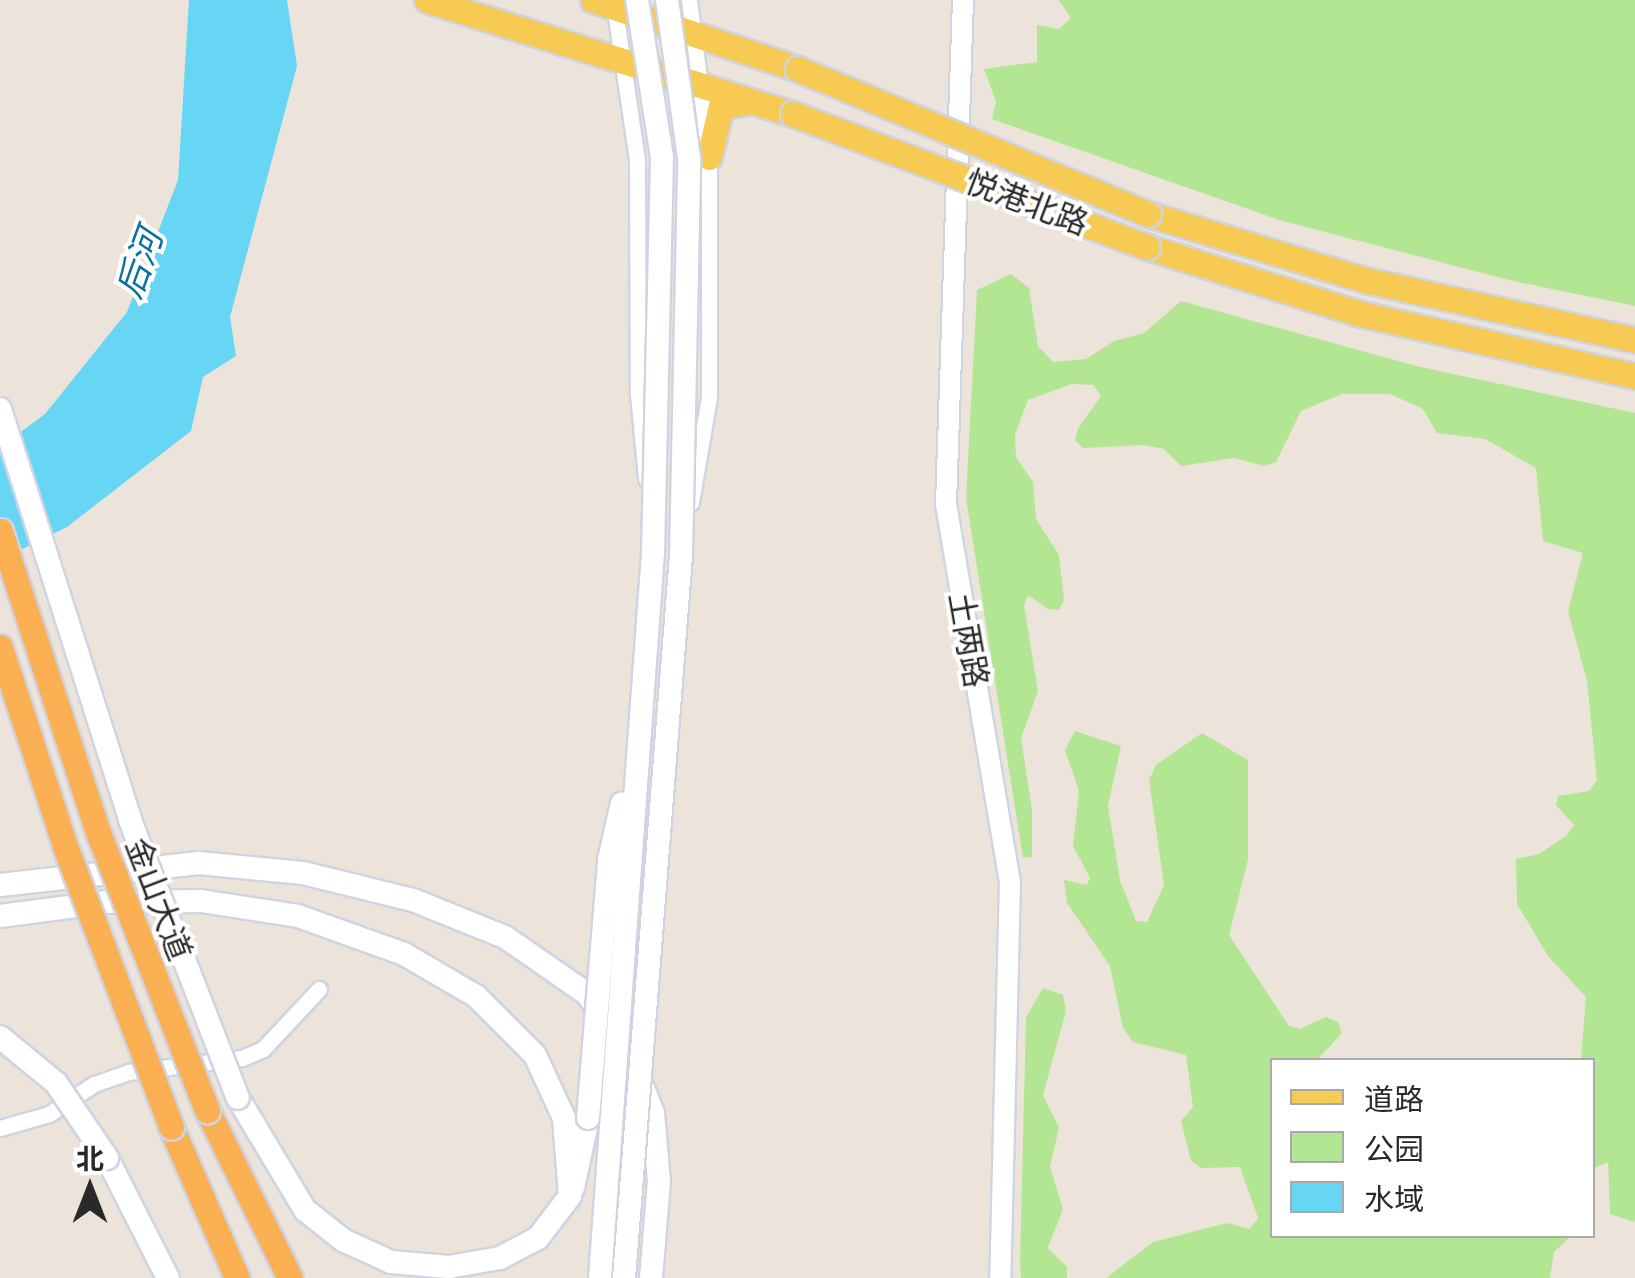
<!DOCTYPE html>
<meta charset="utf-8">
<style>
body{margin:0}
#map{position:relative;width:1635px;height:1278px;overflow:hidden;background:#ece4da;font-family:Lato,"Noto Sans SC",sans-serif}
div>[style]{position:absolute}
.green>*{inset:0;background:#b3e693}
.water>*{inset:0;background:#67d5f4}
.roads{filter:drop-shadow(2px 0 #cfd4e3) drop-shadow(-2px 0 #cfd4e3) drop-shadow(0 2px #cfd4e3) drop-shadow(0 -2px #cfd4e3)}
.minor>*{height:15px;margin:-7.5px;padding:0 7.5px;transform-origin:7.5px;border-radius:7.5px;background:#fff}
.tertiary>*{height:20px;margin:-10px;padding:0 10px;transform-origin:10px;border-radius:10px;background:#fff}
.secondary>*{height:22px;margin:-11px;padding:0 11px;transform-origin:11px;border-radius:11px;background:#fff}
.primary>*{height:25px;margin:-12.5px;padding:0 12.5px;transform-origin:12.5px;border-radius:12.5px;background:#f7ca54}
.trunk>*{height:25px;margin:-12.5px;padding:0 12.5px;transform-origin:12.5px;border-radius:12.5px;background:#fbb053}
.bridges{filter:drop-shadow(2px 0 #cfd4e3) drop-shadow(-2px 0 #cfd4e3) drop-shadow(0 2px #cfd4e3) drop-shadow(0 -2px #cfd4e3)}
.secondary-bridge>*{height:22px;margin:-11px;padding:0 11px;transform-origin:11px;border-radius:11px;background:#fff}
.primary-bridge>*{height:25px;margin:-12.5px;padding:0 12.5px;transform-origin:12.5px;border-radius:12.5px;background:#f7ca54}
.trunk-bridge>*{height:25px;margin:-12.5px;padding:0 12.5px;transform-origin:12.5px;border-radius:12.5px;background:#fbb053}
span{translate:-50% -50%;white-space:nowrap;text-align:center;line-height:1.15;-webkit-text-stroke:8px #fff;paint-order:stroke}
.street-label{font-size:32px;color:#292929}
.water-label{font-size:35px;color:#0772a0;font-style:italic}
.legend{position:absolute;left:1270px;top:1058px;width:325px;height:180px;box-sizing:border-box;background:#fff;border:2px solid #a9a9a9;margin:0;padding:12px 18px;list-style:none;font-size:30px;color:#292929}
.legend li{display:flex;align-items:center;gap:20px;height:50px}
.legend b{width:50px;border:2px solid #a9a9a9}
.north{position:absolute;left:40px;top:1138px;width:100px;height:100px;-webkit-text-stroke:8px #fff;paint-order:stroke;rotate:0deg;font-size:28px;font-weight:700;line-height:40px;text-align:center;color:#292929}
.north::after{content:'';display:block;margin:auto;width:35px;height:45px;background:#292929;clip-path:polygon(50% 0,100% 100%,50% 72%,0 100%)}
</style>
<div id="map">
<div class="green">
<div style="clip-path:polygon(1059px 0,1635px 0,1635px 306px,1513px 281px,1279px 220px,992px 119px,996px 102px,984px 69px,1037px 62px,1037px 25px,1059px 29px,1071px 18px)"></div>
<div style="clip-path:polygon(1011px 274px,1029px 288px,1038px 346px,1053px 362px,1086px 359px,1114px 341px,1144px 333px,1181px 301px,1416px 366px,1635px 413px,1635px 1222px,1610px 1214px,1608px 1162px,1593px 1169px,1592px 1060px,1581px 1060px,1586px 997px,1548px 956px,1517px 904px,1516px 859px,1539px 854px,1566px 836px,1574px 825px,1556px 805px,1558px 796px,1589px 791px,1597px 780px,1587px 681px,1568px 611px,1583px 553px,1543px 541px,1536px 468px,1485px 439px,1437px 433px,1423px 409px,1390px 394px,1342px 394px,1301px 411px,1276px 462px,1264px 466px,1234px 458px,1181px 466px,1164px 449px,1144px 445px,1083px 448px,1075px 440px,1078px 428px,1101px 396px,1093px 385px,1072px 384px,1028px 400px,1015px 435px,1016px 457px,1033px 482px,1036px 519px,1059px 555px,1064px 600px,1059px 610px,1048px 609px,1028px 595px,1024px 605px,1038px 691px,1021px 738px,1032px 810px,1032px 857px,1023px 858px,966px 498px,977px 290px)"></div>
<div style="clip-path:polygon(1075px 731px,1121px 746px,1108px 806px,1120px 880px,1136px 921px,1147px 922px,1164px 885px,1149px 780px,1156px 765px,1202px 733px,1248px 760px,1248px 860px,1229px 935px,1289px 1026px,1300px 1029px,1326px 1017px,1338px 1022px,1342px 1033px,1317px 1060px,1272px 1060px,1272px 1236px,1571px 1236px,1554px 1252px,1550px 1278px,1106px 1278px,1153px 1242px,1227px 1223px,1250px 1229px,1258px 1218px,1240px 1167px,1201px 1168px,1191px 1161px,1181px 1121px,1193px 1107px,1186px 1055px,1133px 1042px,1123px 1028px,1110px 966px,1067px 903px,1064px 880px,1087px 885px,1090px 878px,1073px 846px,1079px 791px,1065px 750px)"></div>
<div style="clip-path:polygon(1043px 988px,1063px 995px,1066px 1011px,1043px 1095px,1059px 1127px,1050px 1167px,1063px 1209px,1048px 1248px,1067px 1267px,1067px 1278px,1021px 1278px,1020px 1263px,1026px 1017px)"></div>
</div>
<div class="water">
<div style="clip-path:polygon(189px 0,287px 0,297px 66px,230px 317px,236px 356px,203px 377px,191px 431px,67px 527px,0 560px,0 447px,45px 414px,127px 312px,178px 180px)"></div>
</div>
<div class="roads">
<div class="minor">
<div style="left:689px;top:0;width:158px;rotate:82.7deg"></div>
<div style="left:709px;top:157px;width:240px;rotate:90deg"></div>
<div style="left:709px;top:397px;width:107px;rotate:99.7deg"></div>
<div style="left:614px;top:4px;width:157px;rotate:81.6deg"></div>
<div style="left:637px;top:159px;width:235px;rotate:89.8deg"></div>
<div style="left:638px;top:394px;width:85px;rotate:84.6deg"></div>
<div style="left:0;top:1128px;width:51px;rotate:-15.9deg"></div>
<div style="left:49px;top:1114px;width:54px;rotate:-33.7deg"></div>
<div style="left:94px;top:1084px;width:36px;rotate:-19deg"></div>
<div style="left:128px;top:1072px;width:115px;rotate:-7deg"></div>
<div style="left:242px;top:1058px;width:23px;rotate:-23deg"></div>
<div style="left:263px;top:1049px;width:82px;rotate:-47deg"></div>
</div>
<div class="tertiary">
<div style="left:963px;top:0;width:504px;rotate:91.93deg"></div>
<div style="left:946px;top:504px;width:382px;rotate:80.4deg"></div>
<div style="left:1010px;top:881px;width:397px;rotate:91.4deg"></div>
</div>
<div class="secondary">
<div style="left:0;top:885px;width:200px;rotate:-6.3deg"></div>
<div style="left:199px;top:863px;width:104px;rotate:5.5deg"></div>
<div style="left:303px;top:873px;width:113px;rotate:13.8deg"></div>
<div style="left:413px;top:900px;width:99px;rotate:21.9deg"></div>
<div style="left:505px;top:937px;width:100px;rotate:34.8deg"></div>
<div style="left:587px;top:994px;width:69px;rotate:53.8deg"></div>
<div style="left:628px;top:1050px;width:68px;rotate:68.4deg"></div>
<div style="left:653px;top:1113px;width:68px;rotate:85deg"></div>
<div style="left:659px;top:1181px;width:97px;rotate:94.7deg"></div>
<div style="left:0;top:916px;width:107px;rotate:-7.5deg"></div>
<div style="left:106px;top:902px;width:95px;rotate:-0.6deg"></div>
<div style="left:201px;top:901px;width:98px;rotate:8.8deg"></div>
<div style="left:298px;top:916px;width:113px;rotate:19.7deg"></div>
<div style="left:404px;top:954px;width:83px;rotate:30.3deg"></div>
<div style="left:476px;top:996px;width:83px;rotate:45deg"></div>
<div style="left:535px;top:1055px;width:69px;rotate:65.3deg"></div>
<div style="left:564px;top:1118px;width:78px;rotate:85.6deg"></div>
<div style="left:570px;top:1196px;width:53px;rotate:127.3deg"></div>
<div style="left:538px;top:1238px;width:43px;rotate:152.2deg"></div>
<div style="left:500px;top:1258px;width:52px;rotate:170deg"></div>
<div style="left:449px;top:1267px;width:58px;rotate:-175.1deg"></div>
<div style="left:391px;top:1262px;width:53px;rotate:-155.4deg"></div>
<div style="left:343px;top:1240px;width:48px;rotate:-141.7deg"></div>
<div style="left:305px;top:1210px;width:131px;rotate:-120.9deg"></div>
<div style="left:107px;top:1158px;width:135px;rotate:63.1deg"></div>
<div style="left:573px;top:1188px;width:72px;rotate:-77.9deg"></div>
</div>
<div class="primary">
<div style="left:427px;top:0;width:383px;rotate:17.3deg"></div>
<div style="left:593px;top:0;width:216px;rotate:18.6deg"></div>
<div style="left:709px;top:157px;width:52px;rotate:-76.8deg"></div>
<div style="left:721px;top:106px;width:27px;rotate:-8deg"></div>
<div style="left:1148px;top:214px;width:227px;rotate:16.9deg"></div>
<div style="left:1365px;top:280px;width:277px;rotate:12.5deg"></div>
<div style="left:1147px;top:247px;width:220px;rotate:17.4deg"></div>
<div style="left:1357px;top:313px;width:285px;rotate:12.8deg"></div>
</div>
<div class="trunk">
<div style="left:207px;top:1110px;width:187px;rotate:63.7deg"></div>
<div style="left:171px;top:1127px;width:165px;rotate:66.4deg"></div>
</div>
</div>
<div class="bridges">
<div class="secondary-bridge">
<div style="left:0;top:409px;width:431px;rotate:72.4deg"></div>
<div style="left:130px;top:820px;width:298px;rotate:68.8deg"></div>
<div style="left:0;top:1037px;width:72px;rotate:39.4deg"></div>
<div style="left:56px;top:1083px;width:91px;rotate:55.8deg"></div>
<div style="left:588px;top:1118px;width:259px;rotate:-85.3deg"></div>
<div style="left:609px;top:860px;width:58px;rotate:-77.2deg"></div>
<div style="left:600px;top:1278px;width:727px;rotate:-85.82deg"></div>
<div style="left:653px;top:553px;width:396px;rotate:-88.7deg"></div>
<div style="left:662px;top:157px;width:159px;rotate:-99deg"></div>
<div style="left:624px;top:1278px;width:724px;rotate:-85.49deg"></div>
<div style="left:681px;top:556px;width:398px;rotate:-88.8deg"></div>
<div style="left:689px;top:158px;width:160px;rotate:-97.9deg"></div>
</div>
<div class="primary-bridge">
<div style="left:798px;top:69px;width:379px;rotate:22.5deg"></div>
<div style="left:793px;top:114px;width:378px;rotate:20.6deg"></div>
</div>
<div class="trunk-bridge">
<div style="left:0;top:531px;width:317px;rotate:72deg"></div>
<div style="left:98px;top:832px;width:299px;rotate:68.6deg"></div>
<div style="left:0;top:647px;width:209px;rotate:71.9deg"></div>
<div style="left:65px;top:846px;width:300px;rotate:69.3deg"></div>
</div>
</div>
<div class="street-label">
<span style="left:1027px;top:202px;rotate:21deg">悦港北路</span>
<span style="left:969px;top:640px;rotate:80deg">土两路</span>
<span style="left:159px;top:899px;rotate:69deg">金山大道</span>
</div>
<div class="water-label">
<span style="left:138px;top:263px;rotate:-70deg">后河</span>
</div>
<ul class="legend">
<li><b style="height:12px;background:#f7ca54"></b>道路</li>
<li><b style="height:28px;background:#b3e693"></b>公园</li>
<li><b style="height:28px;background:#67d5f4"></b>水域</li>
</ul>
<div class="north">北</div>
</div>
